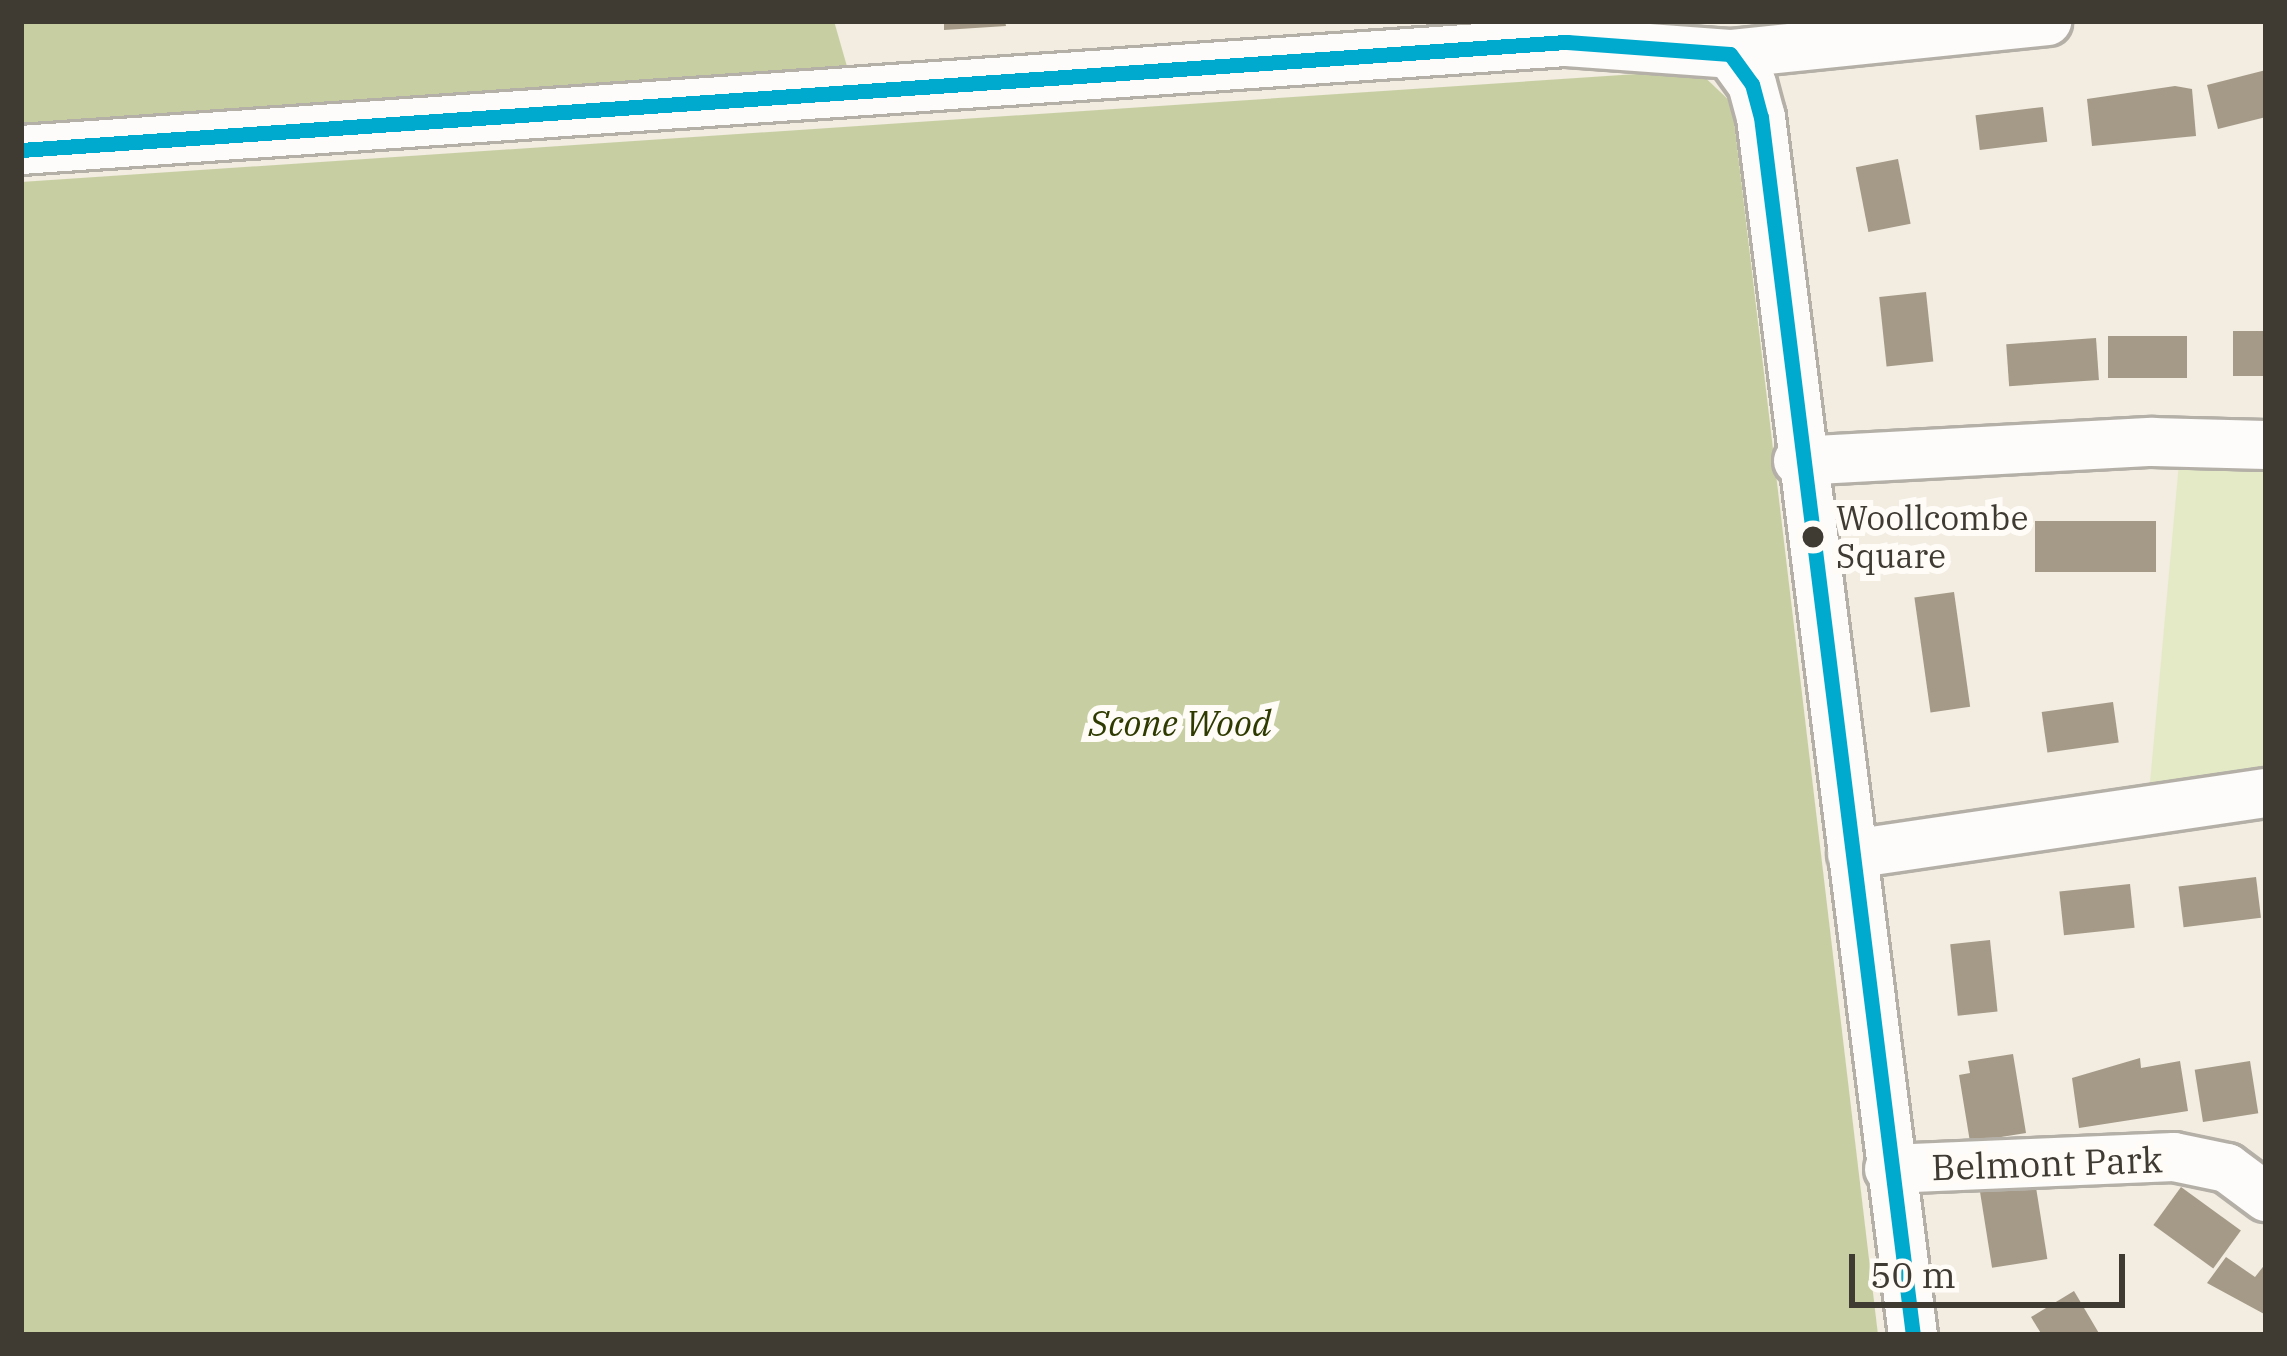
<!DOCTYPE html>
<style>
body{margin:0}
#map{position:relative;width:2287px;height:1356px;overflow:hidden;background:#f2ece1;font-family:"IBM Plex Serif",serif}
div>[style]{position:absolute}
.green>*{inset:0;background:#e4eac6}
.forest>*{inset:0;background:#c7cfa2}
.building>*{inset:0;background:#a49a87;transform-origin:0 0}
.roads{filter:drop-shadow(3px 0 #b4afa7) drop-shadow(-3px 0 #b4afa7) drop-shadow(0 3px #b4afa7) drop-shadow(0 -3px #b4afa7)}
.minor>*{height:48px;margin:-24px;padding:0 24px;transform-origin:24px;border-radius:24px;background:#fdfcfa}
.bus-1>*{height:15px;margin:-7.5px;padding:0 7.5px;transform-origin:7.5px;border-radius:7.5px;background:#00a9ce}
.dots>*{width:33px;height:33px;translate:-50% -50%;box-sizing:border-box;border:6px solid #fffcf8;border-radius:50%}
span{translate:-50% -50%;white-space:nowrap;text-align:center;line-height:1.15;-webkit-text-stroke:12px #fffcf8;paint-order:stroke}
.bus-label{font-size:33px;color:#3f3a32}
.left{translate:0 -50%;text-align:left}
.park-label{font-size:36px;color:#2f3a00;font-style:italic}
.street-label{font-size:36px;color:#3f3a32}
.frame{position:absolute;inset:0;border:24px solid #3f3a32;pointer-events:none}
.scale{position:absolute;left:1849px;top:1254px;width:276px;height:54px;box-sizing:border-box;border:6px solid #3f3a32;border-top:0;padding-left:15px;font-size:36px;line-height:42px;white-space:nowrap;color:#3f3a32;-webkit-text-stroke:9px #fffcf8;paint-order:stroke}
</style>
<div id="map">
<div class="green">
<div style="clip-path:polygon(2266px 462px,2266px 787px,2148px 805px,2179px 463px)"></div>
</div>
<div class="forest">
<div style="clip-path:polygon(21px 21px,834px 21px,848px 70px,21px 127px)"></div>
<div style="clip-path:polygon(1697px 70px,1732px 103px,1878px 1335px,21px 1335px,21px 182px)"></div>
</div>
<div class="building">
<div style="clip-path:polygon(944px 21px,1005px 21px,1006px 26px,944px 30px)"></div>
<div style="clip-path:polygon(2266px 70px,2266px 117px,2218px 129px,2207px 85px)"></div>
<div style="clip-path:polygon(2175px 86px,2192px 89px,2196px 136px,2092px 146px,2087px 99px)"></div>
<div style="left:2043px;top:107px;width:35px;height:68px;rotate:83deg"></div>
<div style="left:1898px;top:159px;width:66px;height:43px;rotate:79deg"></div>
<div style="left:1926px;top:292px;width:70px;height:47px;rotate:84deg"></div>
<div style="left:2266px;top:331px;width:45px;height:33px;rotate:90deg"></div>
<div style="left:2187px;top:336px;width:42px;height:79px;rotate:90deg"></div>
<div style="left:2096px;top:338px;width:42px;height:90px;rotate:86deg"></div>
<div style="left:2035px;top:521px;width:121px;height:51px"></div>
<div style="left:1954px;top:592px;width:116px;height:40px;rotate:82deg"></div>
<div style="left:2113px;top:702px;width:41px;height:72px;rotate:82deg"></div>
<div style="left:2256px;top:877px;width:41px;height:78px;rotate:83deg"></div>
<div style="left:2130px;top:884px;width:44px;height:71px;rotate:84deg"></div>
<div style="left:1990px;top:940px;width:72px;height:40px;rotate:84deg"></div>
<div style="clip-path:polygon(2013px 1054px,2026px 1133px,1970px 1142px,1959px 1075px,1970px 1073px,1968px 1061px)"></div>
<div style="clip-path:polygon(2140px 1058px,2141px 1068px,2180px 1061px,2188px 1111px,2079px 1128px,2072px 1078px)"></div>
<div style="left:2250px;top:1061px;width:53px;height:56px;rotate:81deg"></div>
<div style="left:2035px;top:1181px;width:79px;height:56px;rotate:81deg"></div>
<div style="left:2181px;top:1187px;width:74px;height:47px;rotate:36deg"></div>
<div style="clip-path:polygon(2226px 1257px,2255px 1277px,2266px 1263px,2266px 1315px,2207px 1283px)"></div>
<div style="clip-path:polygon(2074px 1291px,2100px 1335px,2042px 1335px,2031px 1317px)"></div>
</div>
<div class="roads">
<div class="minor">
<div style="left:1730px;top:54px;width:37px;rotate:54deg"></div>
<div style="left:1752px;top:84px;width:34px;rotate:75deg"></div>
<div style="left:1761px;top:117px;width:1227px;rotate:82.89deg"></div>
<div style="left:21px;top:150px;width:1550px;rotate:-4deg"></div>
<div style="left:1567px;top:42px;width:163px;rotate:4.2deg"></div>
<div style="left:1730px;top:54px;width:319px;rotate:-5.9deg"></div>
<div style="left:1798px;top:461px;width:355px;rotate:-3.1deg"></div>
<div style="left:2152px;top:442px;width:114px;rotate:1.5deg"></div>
<div style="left:1852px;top:854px;width:418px;rotate:-8.4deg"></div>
<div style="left:1889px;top:1169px;width:285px;rotate:-2.4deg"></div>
<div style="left:2174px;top:1157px;width:54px;rotate:11.7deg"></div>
<div style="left:2227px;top:1168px;width:49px;rotate:36.6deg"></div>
</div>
</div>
<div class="bus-1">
<div style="left:21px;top:150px;width:1550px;rotate:-4deg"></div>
<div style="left:1567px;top:42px;width:163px;rotate:4.2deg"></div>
<div style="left:1730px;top:54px;width:37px;rotate:54deg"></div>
<div style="left:1752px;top:84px;width:34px;rotate:75deg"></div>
<div style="left:1761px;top:117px;width:1227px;rotate:82.89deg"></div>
</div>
<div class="dots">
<div style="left:1813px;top:537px;background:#3f3a32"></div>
</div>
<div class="bus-label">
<span class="left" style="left:1836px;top:537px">Woollcombe<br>Square</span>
</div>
<div class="park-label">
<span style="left:1180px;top:723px">Scone Wood</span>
</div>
<div class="street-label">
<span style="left:2047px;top:1163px;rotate:-2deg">Belmont Park</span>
</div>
<div class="frame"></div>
<div class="scale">50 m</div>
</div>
